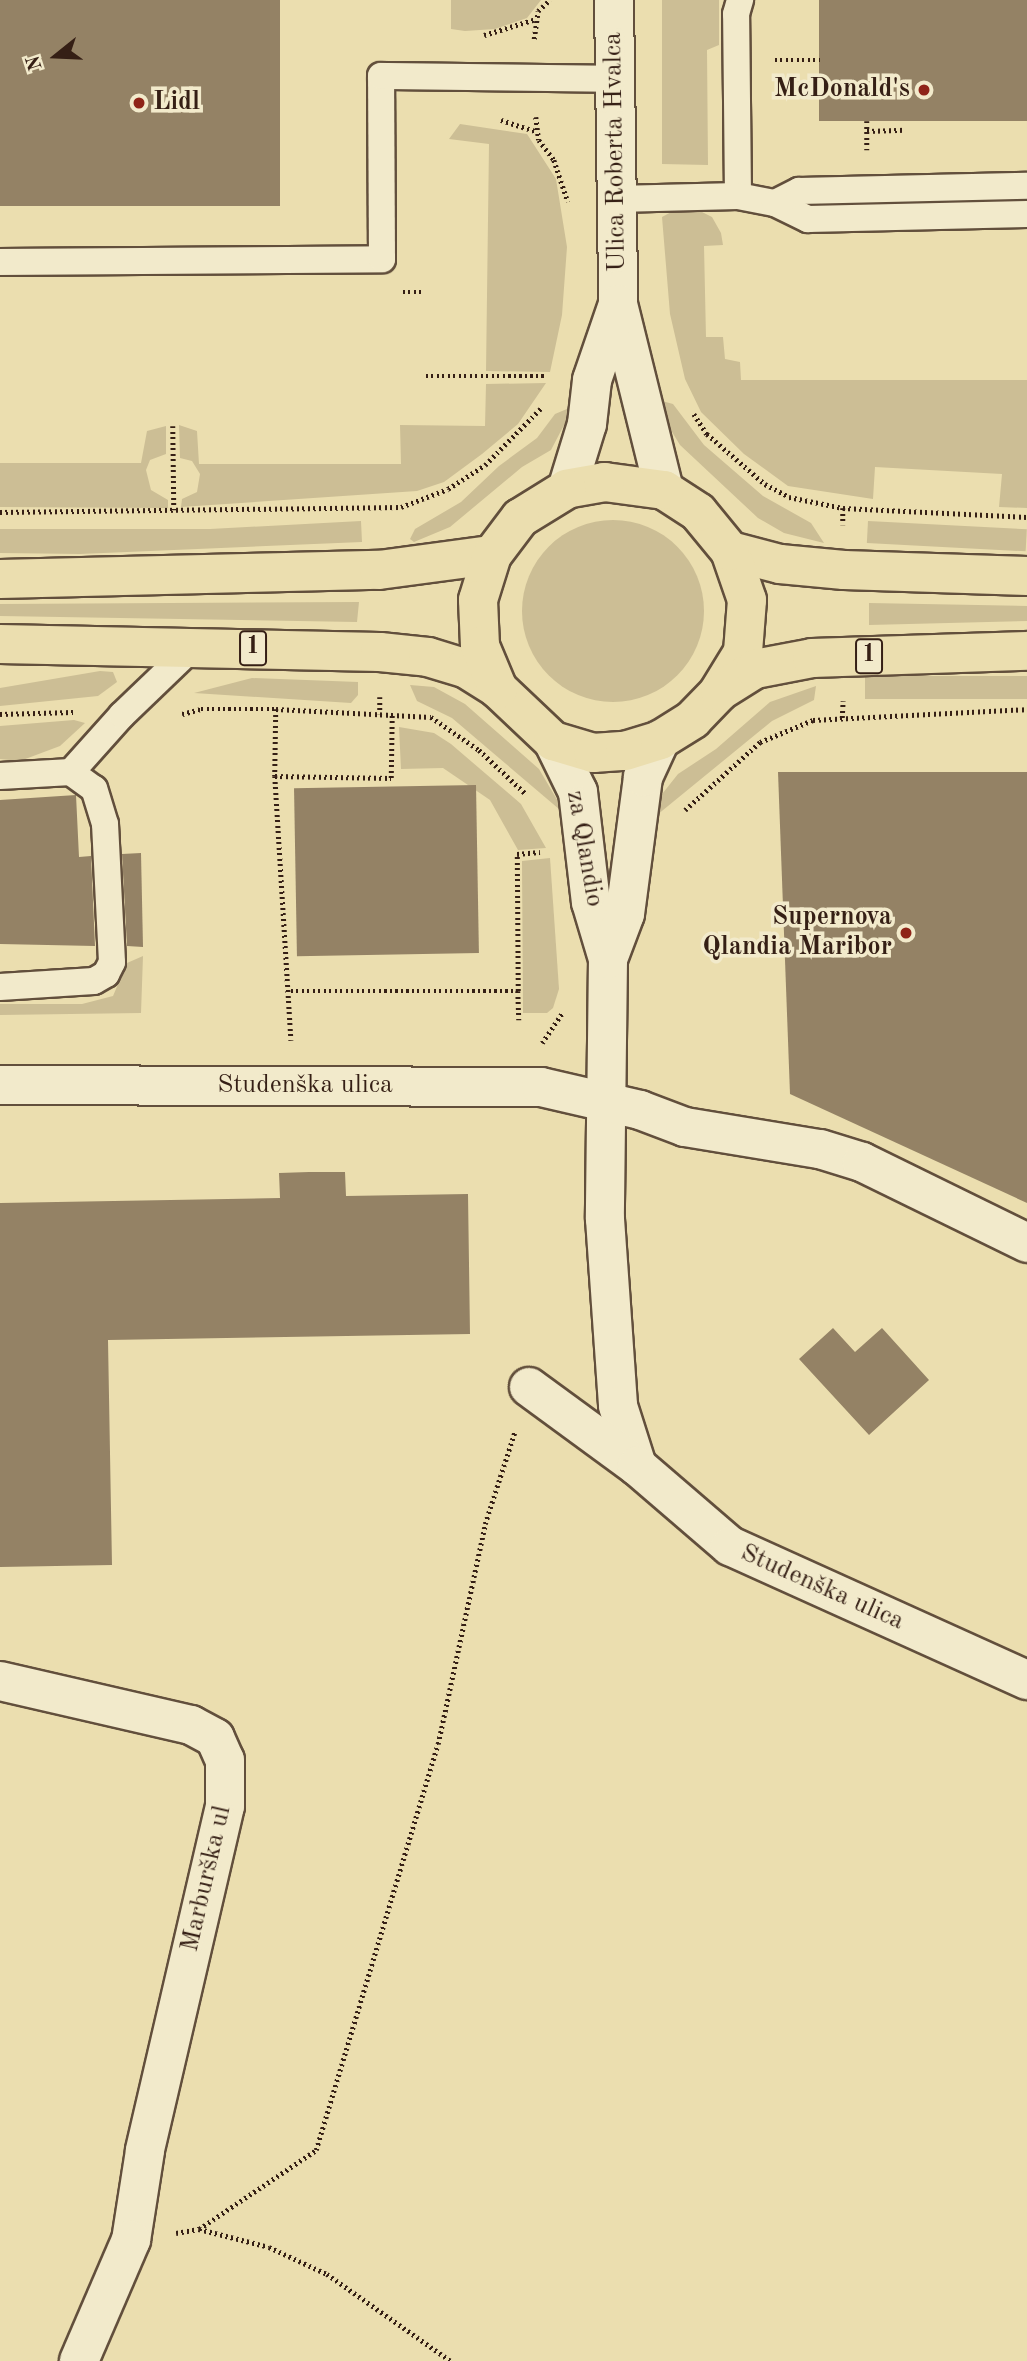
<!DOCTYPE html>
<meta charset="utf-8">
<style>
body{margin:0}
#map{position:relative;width:1027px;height:2361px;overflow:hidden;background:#ebdeaf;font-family:"Old Standard TT",serif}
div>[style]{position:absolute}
.green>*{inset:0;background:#ccbe95;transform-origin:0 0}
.round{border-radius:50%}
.building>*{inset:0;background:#948265;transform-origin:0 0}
.path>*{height:4.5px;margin-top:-2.25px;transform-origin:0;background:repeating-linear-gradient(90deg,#351f15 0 2px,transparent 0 5.5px)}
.roads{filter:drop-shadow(2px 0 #624f3c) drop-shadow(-2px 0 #624f3c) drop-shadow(0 2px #624f3c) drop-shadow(0 -2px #624f3c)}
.lane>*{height:26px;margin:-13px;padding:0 13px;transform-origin:13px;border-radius:13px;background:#f2eacb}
.street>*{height:38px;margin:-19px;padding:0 19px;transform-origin:19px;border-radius:19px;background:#f2eacb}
.primary>*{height:38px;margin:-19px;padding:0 19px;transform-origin:19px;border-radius:19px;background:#ebdeaf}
.dots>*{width:19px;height:19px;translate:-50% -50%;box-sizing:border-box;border:4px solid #f2eacb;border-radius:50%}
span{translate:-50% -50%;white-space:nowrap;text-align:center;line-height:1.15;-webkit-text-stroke:7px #f2eacb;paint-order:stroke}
.shield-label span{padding:2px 5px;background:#f2eacb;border:2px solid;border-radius:5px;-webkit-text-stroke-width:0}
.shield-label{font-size:24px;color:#351f15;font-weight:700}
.poi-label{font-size:26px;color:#351f15;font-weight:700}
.right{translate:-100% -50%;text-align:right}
.left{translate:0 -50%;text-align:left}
.street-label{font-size:26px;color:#351f15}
.north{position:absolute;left:21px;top:21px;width:70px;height:70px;-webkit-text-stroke:5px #f2eacb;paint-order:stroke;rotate:252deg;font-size:19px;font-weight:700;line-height:28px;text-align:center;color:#351f15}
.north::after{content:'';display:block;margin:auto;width:24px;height:32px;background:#351f15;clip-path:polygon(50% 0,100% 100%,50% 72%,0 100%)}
</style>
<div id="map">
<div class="green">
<div style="clip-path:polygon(451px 0,541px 0,527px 18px,495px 29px,465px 31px,451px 29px)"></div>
<div style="clip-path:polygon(662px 0,719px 0,719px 45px,707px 50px,708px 165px,662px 164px)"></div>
<div style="clip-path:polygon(460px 124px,527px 134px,556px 179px,567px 247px,562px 315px,550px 372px,486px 371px,489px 144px,449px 139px)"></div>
<div style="clip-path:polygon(675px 210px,702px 212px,712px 217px,721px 233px,723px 245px,704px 246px,706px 337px,723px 337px,725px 359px,740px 362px,741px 380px,1027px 380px,1027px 508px,999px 507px,1002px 474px,875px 467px,873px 499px,788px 486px,744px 454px,701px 412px,685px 379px,670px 314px,662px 217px)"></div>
<div style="clip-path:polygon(546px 383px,518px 424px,482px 454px,444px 482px,417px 491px,181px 507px,182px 499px,197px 492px,200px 474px,192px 461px,180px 458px,179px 425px,197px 431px,199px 464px,401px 464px,400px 425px,485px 426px,486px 384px)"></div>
<div style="clip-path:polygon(662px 401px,673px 404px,704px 445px,763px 496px,811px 523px,824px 543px,784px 533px,758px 518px,680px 445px,666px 422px)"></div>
<div style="clip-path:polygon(574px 406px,551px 450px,522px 467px,450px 527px,414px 542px,410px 539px,415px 529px,461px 502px,499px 466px,537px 438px,555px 414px)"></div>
<div style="clip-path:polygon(166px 426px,166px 454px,150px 460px,146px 470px,151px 490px,168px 500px,168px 508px,0 507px,0 463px,141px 463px,147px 431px)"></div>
<div class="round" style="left:522px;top:520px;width:182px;height:182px"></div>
<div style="clip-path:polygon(361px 521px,362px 542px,80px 554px,0 553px,0 529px,210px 529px)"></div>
<div style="left:868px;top:521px;width:159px;height:22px;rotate:3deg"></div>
<div style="clip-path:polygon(359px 602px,357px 622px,0 616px,0 604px)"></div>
<div style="clip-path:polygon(869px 603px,1027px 606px,1027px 621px,869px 625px)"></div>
<div style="clip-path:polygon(100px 671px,113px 672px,117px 682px,98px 696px,0 706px,0 688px)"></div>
<div style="left:1027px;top:676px;width:23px;height:162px;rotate:90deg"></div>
<div style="clip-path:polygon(252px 678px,358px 682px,358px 695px,351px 703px,194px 693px)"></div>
<div style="clip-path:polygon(410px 685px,434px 687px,465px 704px,539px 769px,566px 815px,452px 718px,417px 701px)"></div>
<div style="clip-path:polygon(816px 686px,814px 700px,772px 721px,657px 815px,655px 803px,678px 774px,716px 749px,770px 702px)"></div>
<div style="clip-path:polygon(74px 720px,85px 723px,60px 746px,20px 761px,0 759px,0 726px)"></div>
<div style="clip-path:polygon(399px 727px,434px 733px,451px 744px,521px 804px,546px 848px,518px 850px,490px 800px,443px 768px,401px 769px)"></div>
<div style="clip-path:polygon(550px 858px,559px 989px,553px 1008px,547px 1013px,523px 1013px,522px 861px)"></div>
<div style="clip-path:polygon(143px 956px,141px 1013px,0 1015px,0 1004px,82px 1004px,113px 996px,127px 963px)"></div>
</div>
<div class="building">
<div style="left:0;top:0;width:280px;height:206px"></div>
<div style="left:819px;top:0;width:208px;height:121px"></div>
<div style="clip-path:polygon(778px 772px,1027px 772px,1027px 1203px,790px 1094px)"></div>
<div style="left:476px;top:785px;width:168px;height:182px;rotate:89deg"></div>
<div style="clip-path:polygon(76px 795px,79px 857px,91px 856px,95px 946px,0 944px,0 800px)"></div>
<div style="clip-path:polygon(141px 853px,143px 947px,127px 946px,122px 854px)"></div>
<div style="clip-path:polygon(309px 1172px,345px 1172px,346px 1196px,468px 1194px,470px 1334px,108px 1340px,112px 1565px,0 1567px,0 1203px,280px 1198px,279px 1173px)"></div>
<div style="clip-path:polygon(833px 1328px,855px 1352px,882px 1328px,929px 1380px,869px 1435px,799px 1359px)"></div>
</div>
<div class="path">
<div style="left:484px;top:35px;width:54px;rotate:-17.1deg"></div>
<div style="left:534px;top:39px;width:28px;rotate:-82deg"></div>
<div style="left:538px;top:11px;width:16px;rotate:-43deg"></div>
<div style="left:775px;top:60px;width:45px"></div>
<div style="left:536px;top:117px;width:23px;rotate:83deg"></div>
<div style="left:539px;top:140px;width:25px;rotate:53deg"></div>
<div style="left:554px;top:160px;width:44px;rotate:71.6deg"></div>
<div style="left:501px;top:120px;width:38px;rotate:18deg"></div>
<div style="left:867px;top:121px;width:29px;rotate:90deg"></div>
<div style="left:867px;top:131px;width:38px;rotate:-2deg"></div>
<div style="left:403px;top:292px;width:18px"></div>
<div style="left:426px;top:376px;width:120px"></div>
<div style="left:694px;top:414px;width:24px;rotate:57deg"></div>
<div style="left:707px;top:434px;width:77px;rotate:40.8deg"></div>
<div style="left:765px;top:484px;width:27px;rotate:28deg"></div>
<div style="left:789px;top:497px;width:55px;rotate:11.5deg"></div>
<div style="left:843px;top:508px;width:184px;rotate:2.8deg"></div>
<div style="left:173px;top:426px;width:84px;rotate:89.3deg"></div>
<div style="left:843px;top:508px;width:17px;rotate:90deg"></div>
<div style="left:0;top:512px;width:401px;rotate:-0.7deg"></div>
<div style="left:401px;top:507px;width:50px;rotate:-21deg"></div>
<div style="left:448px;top:489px;width:44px;rotate:-33deg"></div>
<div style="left:485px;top:465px;width:81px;rotate:-45.5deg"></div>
<div style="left:380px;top:697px;width:17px;rotate:90deg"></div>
<div style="left:276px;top:709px;width:67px;rotate:90.9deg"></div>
<div style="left:275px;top:776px;width:116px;rotate:1deg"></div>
<div style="left:391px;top:778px;width:64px;rotate:-89.1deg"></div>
<div style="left:0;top:714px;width:73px;rotate:-1.6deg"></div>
<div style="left:182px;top:714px;width:20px;rotate:-15deg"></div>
<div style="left:201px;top:709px;width:75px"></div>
<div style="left:276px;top:709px;width:155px;rotate:3deg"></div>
<div style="left:431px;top:717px;width:58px;rotate:34.5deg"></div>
<div style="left:479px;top:750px;width:64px;rotate:43.1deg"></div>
<div style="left:842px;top:718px;width:17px;rotate:-87deg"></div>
<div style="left:275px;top:776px;width:265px;rotate:86.5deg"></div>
<div style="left:685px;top:810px;width:101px;rotate:-42.2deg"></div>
<div style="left:760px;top:742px;width:57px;rotate:-22.5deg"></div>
<div style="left:813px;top:720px;width:214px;rotate:-2.9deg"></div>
<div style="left:291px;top:991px;width:227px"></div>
<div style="left:518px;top:991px;width:137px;rotate:-90.4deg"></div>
<div style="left:517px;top:854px;width:23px;rotate:-5deg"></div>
<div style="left:518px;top:991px;width:29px;rotate:88deg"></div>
<div style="left:542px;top:1043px;width:36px;rotate:-56deg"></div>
<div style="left:199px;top:2229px;width:141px;rotate:-34deg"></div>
<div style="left:316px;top:2150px;width:424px;rotate:-73.3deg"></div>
<div style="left:438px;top:1744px;width:225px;rotate:-77.9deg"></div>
<div style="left:485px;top:1524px;width:98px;rotate:-72.1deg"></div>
<div style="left:176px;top:2233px;width:23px;rotate:-10deg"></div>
<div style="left:199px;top:2229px;width:72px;rotate:14.4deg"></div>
<div style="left:269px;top:2247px;width:64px;rotate:25deg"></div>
<div style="left:327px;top:2274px;width:151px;rotate:35.1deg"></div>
</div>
<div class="roads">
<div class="lane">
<div style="left:738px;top:196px;width:182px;rotate:-90.6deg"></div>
<div style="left:736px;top:14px;width:15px;rotate:-74deg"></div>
<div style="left:616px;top:199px;width:122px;rotate:-1.4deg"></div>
<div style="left:738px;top:196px;width:38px;rotate:11deg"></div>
<div style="left:775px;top:203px;width:37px;rotate:26deg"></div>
<div style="left:808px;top:219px;width:219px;rotate:-1.3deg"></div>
<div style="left:775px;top:203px;width:27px;rotate:-27deg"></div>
<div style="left:799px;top:191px;width:228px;rotate:-1.3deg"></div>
<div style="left:0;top:262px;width:382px;rotate:-0.4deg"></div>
<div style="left:382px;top:259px;width:183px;rotate:-90.3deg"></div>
<div style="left:381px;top:76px;width:233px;rotate:0.7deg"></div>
<div style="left:0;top:776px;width:71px;rotate:-3.2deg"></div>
<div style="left:71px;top:772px;width:76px;rotate:-48.2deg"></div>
<div style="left:122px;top:715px;width:98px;rotate:-43.8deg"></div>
<div style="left:0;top:987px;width:94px;rotate:-3.7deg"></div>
<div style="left:94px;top:981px;width:14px;rotate:-30deg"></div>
<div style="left:106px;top:974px;width:13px;rotate:-63deg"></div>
<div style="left:112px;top:962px;width:138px;rotate:-92.9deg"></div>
<div style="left:105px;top:824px;width:37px;rotate:-107deg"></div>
<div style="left:94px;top:789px;width:29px;rotate:-144deg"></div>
</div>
<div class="street">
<div style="left:614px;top:0;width:304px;rotate:89.2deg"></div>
<div style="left:618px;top:304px;width:192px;rotate:76.1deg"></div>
<div style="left:567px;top:489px;width:68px;rotate:-72.9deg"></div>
<div style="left:587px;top:424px;width:44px;rotate:-83.5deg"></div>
<div style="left:592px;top:380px;width:80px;rotate:-71.1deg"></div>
<div style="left:553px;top:741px;width:57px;rotate:63.9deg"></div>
<div style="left:578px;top:792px;width:111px;rotate:83.3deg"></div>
<div style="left:591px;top:902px;width:59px;rotate:73.4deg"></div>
<div style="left:608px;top:959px;width:260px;rotate:90.7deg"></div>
<div style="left:605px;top:1219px;width:187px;rotate:86deg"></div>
<div style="left:618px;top:1406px;width:63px;rotate:72.4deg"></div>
<div style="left:608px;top:959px;width:48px;rotate:-69.3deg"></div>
<div style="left:625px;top:914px;width:138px;rotate:-82.5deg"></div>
<div style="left:643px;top:777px;width:41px;rotate:-65.3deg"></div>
<div style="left:0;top:1085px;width:541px;rotate:0.21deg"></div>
<div style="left:541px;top:1087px;width:102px;rotate:13.1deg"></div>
<div style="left:640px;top:1110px;width:48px;rotate:20.7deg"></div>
<div style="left:685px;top:1127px;width:137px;rotate:9.3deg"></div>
<div style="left:820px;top:1149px;width:44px;rotate:17.2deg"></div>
<div style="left:862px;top:1162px;width:184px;rotate:26.1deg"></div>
<div style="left:529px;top:1387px;width:134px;rotate:36.2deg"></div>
<div style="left:637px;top:1466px;width:123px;rotate:40.7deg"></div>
<div style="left:730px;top:1546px;width:326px;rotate:24.3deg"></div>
<div style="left:0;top:1681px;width:196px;rotate:13deg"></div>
<div style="left:191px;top:1725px;width:27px;rotate:28deg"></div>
<div style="left:215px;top:1738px;width:24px;rotate:66deg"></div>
<div style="left:225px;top:1760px;width:46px;rotate:90deg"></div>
<div style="left:225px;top:1806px;width:354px;rotate:103.1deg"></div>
<div style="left:145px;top:2151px;width:90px;rotate:98.9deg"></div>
<div style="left:131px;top:2240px;width:132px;rotate:113.3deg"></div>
</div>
<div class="primary">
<div style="left:730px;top:551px;width:52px;rotate:14.6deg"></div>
<div style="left:780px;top:564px;width:64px;rotate:5.4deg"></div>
<div style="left:844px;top:570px;width:183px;rotate:1.9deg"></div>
<div style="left:0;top:579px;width:379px;rotate:-1.4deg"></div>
<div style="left:379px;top:570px;width:114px;rotate:-7.6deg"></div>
<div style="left:0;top:644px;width:380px;rotate:1.2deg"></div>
<div style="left:380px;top:652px;width:48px;rotate:5.9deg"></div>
<div style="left:428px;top:657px;width:39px;rotate:17deg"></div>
<div style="left:465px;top:668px;width:39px;rotate:32deg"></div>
<div style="left:498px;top:689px;width:76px;rotate:43.4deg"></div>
<div style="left:553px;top:741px;width:42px;rotate:16.7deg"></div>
<div style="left:593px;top:753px;width:32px;rotate:-4deg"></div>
<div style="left:625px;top:751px;width:37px;rotate:-17deg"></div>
<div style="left:660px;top:740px;width:39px;rotate:-32deg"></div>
<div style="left:693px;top:719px;width:36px;rotate:-46deg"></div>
<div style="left:718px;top:693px;width:48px;rotate:-58.6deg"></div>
<div style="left:743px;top:652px;width:52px;rotate:-85.6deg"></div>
<div style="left:747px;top:600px;width:52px;rotate:-109.1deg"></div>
<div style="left:730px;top:551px;width:50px;rotate:-129.4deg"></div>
<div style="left:698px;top:512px;width:40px;rotate:-147.1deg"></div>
<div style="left:664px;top:490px;width:60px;rotate:-172.3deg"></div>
<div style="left:605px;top:482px;width:39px;rotate:170deg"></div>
<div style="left:567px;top:489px;width:55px;rotate:148.3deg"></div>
<div style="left:520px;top:518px;width:46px;rotate:127.1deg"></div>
<div style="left:492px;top:555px;width:47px;rotate:107.3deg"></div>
<div style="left:478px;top:600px;width:46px;rotate:87.5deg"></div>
<div style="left:480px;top:646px;width:47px;rotate:67.3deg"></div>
<div style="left:720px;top:691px;width:41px;rotate:-32.2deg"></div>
<div style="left:755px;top:669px;width:58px;rotate:-10.9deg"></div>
<div style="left:812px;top:658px;width:215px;rotate:-1.9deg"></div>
</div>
</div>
<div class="dots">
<div style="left:924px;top:90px;background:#8f2418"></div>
<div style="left:139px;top:103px;background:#8f2418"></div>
<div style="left:906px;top:933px;background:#8f2418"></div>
</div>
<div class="shield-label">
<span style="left:253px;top:648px">1</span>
<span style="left:869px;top:656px">1</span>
</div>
<div class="poi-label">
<span class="right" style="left:910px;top:90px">McDonald's</span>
<span class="left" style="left:153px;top:103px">Lidl</span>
<span class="right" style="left:892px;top:933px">Supernova<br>Qlandia Maribor</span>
</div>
<div class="street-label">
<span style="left:616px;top:152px;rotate:-91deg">Ulica Roberta Hvalca</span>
<span style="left:584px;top:849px;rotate:80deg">za Qlandio</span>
<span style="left:305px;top:1086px">Studenška ulica</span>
<span style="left:822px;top:1588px;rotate:24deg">Studenška ulica</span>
<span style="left:207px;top:1879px;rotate:-77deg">Marburška ul</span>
</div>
<div class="north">N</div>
</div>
